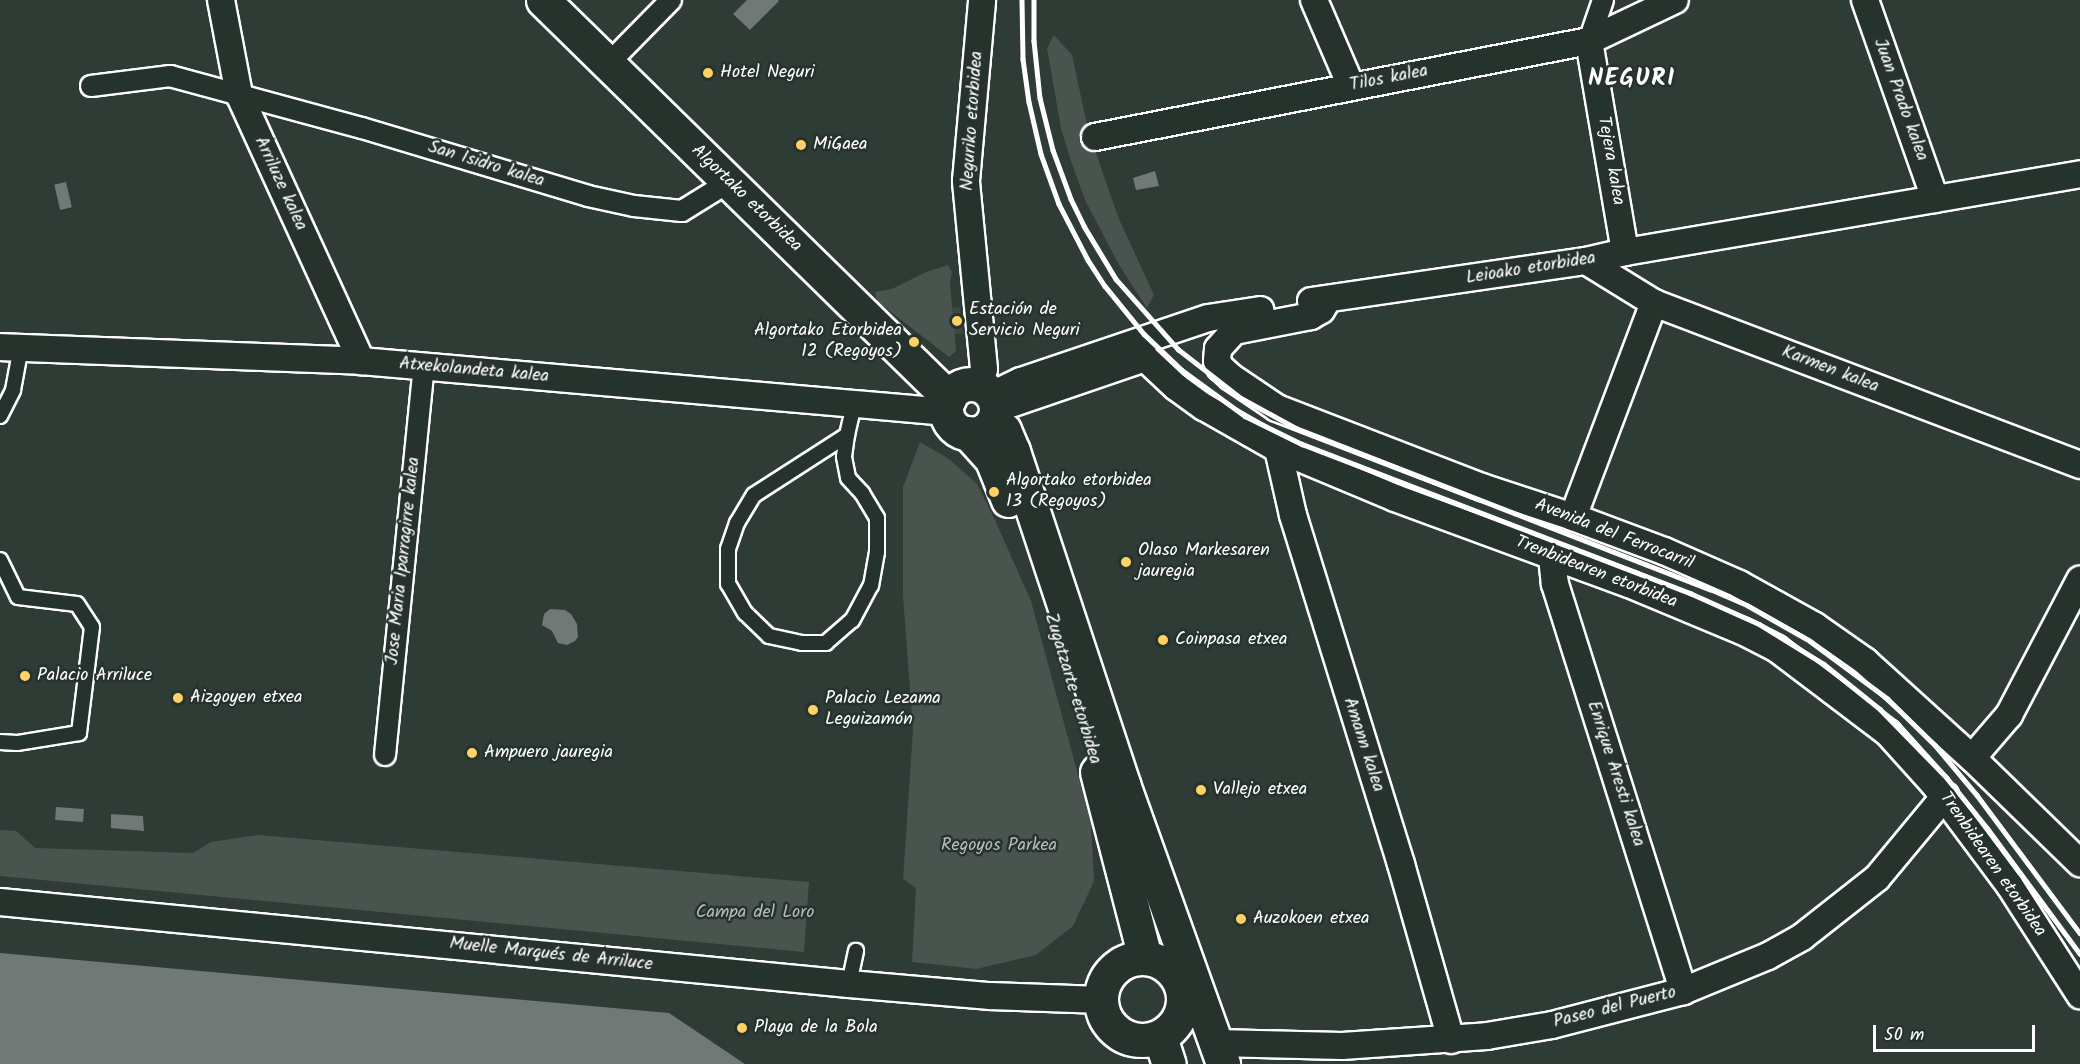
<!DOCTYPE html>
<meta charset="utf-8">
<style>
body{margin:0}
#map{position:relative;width:2080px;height:1064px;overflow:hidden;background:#2f3b35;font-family:Kalam,sans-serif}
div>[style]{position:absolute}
.built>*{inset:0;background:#3c4842;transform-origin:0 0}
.green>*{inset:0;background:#4a544f}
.water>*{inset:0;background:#707975;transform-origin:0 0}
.roads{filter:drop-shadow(2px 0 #fff) drop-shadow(-2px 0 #fff) drop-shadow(0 2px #fff) drop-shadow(0 -2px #fff)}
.service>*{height:14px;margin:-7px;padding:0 7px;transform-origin:7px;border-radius:7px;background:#26332d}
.pedestrian>*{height:20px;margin:-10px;padding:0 10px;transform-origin:10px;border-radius:10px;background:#26332d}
.minor>*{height:26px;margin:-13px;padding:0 13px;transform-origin:13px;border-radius:13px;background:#26332d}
.tertiary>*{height:33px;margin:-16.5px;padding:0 16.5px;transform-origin:16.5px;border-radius:16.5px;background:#26332d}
.tertiary>.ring{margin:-16.5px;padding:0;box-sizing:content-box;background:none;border:33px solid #26332d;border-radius:50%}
.rail>*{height:4.5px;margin:-2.25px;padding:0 2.25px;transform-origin:2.25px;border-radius:2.25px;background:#fff}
.dots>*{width:16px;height:16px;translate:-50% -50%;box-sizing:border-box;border:3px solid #26332d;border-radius:50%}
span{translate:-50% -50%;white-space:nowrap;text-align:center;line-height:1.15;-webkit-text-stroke:5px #26332d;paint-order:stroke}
.poi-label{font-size:18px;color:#fff}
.left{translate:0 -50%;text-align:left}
.right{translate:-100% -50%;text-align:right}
.street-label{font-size:18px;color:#fff}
.park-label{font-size:18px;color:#b7bbb9}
.district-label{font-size:24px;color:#fff;font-weight:700;letter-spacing:1.5px}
.scale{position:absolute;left:1873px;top:1025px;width:162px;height:27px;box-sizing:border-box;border:3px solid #fff;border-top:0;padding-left:8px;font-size:18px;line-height:21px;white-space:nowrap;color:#fff;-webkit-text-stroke:4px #26332d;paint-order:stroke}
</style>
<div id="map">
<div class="built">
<div style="left:960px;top:307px;width:27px;height:9px;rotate:84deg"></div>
</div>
<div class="green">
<div style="clip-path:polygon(1054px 35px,1072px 55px,1086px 120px,1102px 171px,1119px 219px,1154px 295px,1147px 308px,1119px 265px,1085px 200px,1070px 158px,1061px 128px,1047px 48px)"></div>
<div style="clip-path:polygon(948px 265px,952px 272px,950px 283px,956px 351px,949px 357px,877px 301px,875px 292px,892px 289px,926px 272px)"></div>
<div style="clip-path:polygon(920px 442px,949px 459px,977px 484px,994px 518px,1031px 601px,1091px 823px,1094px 881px,1073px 926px,1036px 955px,976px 969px,912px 962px,916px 888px,903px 879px,913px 730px,903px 596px,903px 487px)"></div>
<div style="clip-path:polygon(0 830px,16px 831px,35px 848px,193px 853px,211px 842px,258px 835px,809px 882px,804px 952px,0 876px)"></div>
</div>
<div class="water">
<div style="clip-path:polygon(747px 0,778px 0,779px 1px,750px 30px,733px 14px)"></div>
<div style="clip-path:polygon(1155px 171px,1159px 186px,1136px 190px,1133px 178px)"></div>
<div style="left:66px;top:182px;width:26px;height:12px;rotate:77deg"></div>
<div style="clip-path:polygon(550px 609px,565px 610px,571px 614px,577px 624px,578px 637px,575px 641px,567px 645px,558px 643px,552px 631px,542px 625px,544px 614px)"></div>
<div style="left:56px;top:807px;width:28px;height:13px;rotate:4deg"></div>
<div style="clip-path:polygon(111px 814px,143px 816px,144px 831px,111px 828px)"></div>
<div style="clip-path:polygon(0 953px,669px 1013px,745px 1064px,0 1064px)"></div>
</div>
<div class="roads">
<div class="service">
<div style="left:0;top:416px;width:29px;rotate:-63deg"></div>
<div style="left:13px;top:390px;width:44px;rotate:-79.5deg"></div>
<div style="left:847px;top:435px;width:22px;rotate:98deg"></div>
<div style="left:844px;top:457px;width:21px;rotate:79deg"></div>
<div style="left:848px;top:478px;width:21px;rotate:47deg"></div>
<div style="left:862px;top:493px;width:29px;rotate:59deg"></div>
<div style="left:877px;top:518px;width:34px;rotate:90deg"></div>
<div style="left:877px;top:552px;width:34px;rotate:100deg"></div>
<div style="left:871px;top:585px;width:40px;rotate:118deg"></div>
<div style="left:852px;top:620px;width:35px;rotate:139deg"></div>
<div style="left:826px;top:643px;width:24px;rotate:180deg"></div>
<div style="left:802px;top:643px;width:34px;rotate:-168deg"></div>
<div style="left:769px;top:636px;width:33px;rotate:-136deg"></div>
<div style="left:745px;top:613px;width:34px;rotate:-120deg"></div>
<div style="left:728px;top:584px;width:35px;rotate:-90deg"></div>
<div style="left:728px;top:549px;width:28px;rotate:-71deg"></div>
<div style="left:737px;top:523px;width:33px;rotate:-59deg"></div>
<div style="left:754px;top:495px;width:111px;rotate:-32.8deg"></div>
<div style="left:847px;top:435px;width:32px;rotate:-77deg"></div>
<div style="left:0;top:560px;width:41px;rotate:64.1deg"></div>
<div style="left:18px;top:597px;width:59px;rotate:6.8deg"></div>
<div style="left:77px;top:604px;width:27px;rotate:57deg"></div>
<div style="left:92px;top:627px;width:107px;rotate:97deg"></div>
<div style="left:79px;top:733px;width:63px;rotate:170.8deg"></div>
<div style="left:17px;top:743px;width:17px;rotate:-177deg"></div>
<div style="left:849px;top:984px;width:34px;rotate:-78deg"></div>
</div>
<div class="pedestrian">
<div style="left:1589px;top:41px;width:43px;rotate:-71.1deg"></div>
<div style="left:608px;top:64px;width:90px;rotate:-45.5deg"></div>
<div style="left:91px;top:86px;width:80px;rotate:-7.2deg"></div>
<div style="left:170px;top:76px;width:199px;rotate:15.2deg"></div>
<div style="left:362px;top:128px;width:236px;rotate:16.7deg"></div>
<div style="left:588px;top:196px;width:47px;rotate:12.3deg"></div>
<div style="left:634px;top:206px;width:48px;rotate:5.9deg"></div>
<div style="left:682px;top:211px;width:55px;rotate:-31.7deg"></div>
<div style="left:385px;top:755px;width:390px;rotate:-84.3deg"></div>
</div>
<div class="minor">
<div style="left:221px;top:0;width:96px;rotate:79.2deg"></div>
<div style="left:239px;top:94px;width:294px;rotate:65.4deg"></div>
<div style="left:1314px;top:0;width:94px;rotate:66.7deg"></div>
<div style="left:1865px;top:0;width:211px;rotate:70.6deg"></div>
<div style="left:1589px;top:41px;width:214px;rotate:80.3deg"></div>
<div style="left:1095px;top:137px;width:503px;rotate:-11deg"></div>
<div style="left:1589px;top:41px;width:95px;rotate:-25.5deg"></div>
<div style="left:1586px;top:261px;width:80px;rotate:31.7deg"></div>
<div style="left:1654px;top:303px;width:456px;rotate:20.8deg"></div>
<div style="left:1328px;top:299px;width:13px;rotate:122deg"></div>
<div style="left:1321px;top:310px;width:12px;rotate:149deg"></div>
<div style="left:1311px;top:316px;width:78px;rotate:169deg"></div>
<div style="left:1234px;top:331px;width:24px;rotate:132deg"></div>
<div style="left:1218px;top:349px;width:12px;rotate:95deg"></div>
<div style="left:1217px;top:361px;width:7px;rotate:63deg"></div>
<div style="left:1220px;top:367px;width:15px;rotate:42deg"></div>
<div style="left:1231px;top:377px;width:55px;rotate:34deg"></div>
<div style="left:1277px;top:408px;width:220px;rotate:21.1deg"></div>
<div style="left:1482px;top:487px;width:96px;rotate:18.2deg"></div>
<div style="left:1573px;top:517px;width:97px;rotate:20.5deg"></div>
<div style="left:1664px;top:551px;width:82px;rotate:23.7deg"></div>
<div style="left:1739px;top:584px;width:87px;rotate:28.9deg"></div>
<div style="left:1815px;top:626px;width:62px;rotate:35.2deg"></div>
<div style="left:1866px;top:662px;width:143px;rotate:42.2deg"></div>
<div style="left:1972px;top:758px;width:151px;rotate:44.2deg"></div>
<div style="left:1311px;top:301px;width:278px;rotate:-8.3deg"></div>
<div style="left:1586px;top:261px;width:40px;rotate:-13deg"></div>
<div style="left:1625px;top:252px;width:462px;rotate:-9.7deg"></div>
<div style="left:0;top:347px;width:361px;rotate:2.2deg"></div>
<div style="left:361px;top:361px;width:588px;rotate:4.97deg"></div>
<div style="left:980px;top:386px;width:17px;rotate:-77deg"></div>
<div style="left:984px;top:369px;width:189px;rotate:-95.5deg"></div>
<div style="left:966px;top:181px;width:182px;rotate:-84.9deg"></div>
<div style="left:992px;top:395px;width:32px;rotate:-26deg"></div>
<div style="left:1021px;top:381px;width:197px;rotate:-18.6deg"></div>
<div style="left:1208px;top:318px;width:53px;rotate:-8.7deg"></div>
<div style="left:996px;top:409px;width:157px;rotate:-18.9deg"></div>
<div style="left:1145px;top:358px;width:42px;rotate:43.1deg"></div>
<div style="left:1176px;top:387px;width:34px;rotate:36deg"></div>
<div style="left:1204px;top:407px;width:85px;rotate:29.6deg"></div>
<div style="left:1278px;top:449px;width:127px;rotate:22.7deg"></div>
<div style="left:1395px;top:498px;width:249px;rotate:20.2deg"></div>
<div style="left:1629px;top:584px;width:122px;rotate:22.6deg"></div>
<div style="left:1742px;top:631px;width:39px;rotate:27deg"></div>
<div style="left:1777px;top:649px;width:139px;rotate:37.1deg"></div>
<div style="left:1888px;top:733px;width:69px;rotate:48deg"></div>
<div style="left:1934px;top:784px;width:127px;rotate:53.3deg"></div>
<div style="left:2010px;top:886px;width:130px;rotate:57.3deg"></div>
<div style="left:1278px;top:449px;width:68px;rotate:77.2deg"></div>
<div style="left:1293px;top:515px;width:365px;rotate:72.8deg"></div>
<div style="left:1401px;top:864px;width:183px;rotate:74.1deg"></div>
<div style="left:1573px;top:517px;width:229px;rotate:-69.3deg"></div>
<div style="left:1552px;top:557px;width:27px;rotate:84deg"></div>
<div style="left:1555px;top:584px;width:427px;rotate:72.5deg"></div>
<div style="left:1972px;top:758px;width:57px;rotate:-49.3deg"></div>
<div style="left:2009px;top:715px;width:153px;rotate:-62.3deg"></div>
<div style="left:0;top:902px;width:853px;rotate:5.52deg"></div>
<div style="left:849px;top:984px;width:142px;rotate:4.9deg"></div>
<div style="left:990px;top:996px;width:112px;rotate:2deg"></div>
<div style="left:1216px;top:1043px;width:126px;rotate:1.4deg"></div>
<div style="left:1342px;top:1046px;width:145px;rotate:-3.9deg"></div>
<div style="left:1487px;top:1036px;width:66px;rotate:-9.6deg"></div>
<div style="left:1552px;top:1025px;width:135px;rotate:-14.5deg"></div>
<div style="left:1683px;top:991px;width:92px;rotate:-22.4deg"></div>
<div style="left:1768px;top:956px;width:39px;rotate:-29deg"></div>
<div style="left:1802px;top:937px;width:95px;rotate:-38.2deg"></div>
<div style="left:1877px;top:878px;width:107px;rotate:-50.3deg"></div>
</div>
<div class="tertiary">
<div style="left:543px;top:0;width:569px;rotate:44.43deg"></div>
<div class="ring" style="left:946px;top:384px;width:17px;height:17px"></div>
<div style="left:993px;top:421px;width:14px;rotate:39deg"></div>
<div style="left:1004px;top:430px;width:23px;rotate:67deg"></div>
<div style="left:1013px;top:451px;width:351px;rotate:71.7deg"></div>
<div style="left:1123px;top:784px;width:297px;rotate:70.3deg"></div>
<div style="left:968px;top:433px;width:36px;rotate:48deg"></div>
<div style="left:992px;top:460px;width:43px;rotate:68.2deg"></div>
<div style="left:1097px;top:772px;width:192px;rotate:75.5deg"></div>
<div class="ring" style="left:1101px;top:958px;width:49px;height:49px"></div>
<div style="left:1160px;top:1037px;width:28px;rotate:72deg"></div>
</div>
</div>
<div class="rail">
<div style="left:1022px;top:0;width:59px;rotate:89deg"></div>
<div style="left:1023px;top:59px;width:43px;rotate:82.1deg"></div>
<div style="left:1029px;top:102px;width:53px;rotate:77deg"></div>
<div style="left:1041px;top:154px;width:53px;rotate:70.2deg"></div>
<div style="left:1059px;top:204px;width:63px;rotate:62.6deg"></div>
<div style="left:1088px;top:260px;width:31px;rotate:57deg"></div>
<div style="left:1105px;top:286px;width:62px;rotate:50.9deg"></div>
<div style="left:1144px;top:334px;width:52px;rotate:43.5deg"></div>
<div style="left:1182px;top:370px;width:78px;rotate:36.1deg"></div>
<div style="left:1245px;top:416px;width:64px;rotate:26.2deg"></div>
<div style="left:1302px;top:444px;width:416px;rotate:21deg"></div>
<div style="left:1690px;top:593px;width:76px;rotate:24.2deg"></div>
<div style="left:1759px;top:624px;width:76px;rotate:31.6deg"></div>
<div style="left:1824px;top:664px;width:72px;rotate:38.8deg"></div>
<div style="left:1880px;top:709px;width:96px;rotate:45.8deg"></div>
<div style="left:1947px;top:778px;width:65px;rotate:51.2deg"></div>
<div style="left:1988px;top:829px;width:155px;rotate:53.6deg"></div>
<div style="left:1034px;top:0;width:41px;rotate:90deg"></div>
<div style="left:1034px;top:41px;width:57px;rotate:84deg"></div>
<div style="left:1040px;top:98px;width:54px;rotate:76deg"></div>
<div style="left:1053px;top:150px;width:52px;rotate:69.8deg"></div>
<div style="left:1071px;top:199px;width:30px;rotate:64deg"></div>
<div style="left:1084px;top:226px;width:62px;rotate:58.9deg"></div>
<div style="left:1116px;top:279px;width:94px;rotate:48.5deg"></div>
<div style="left:1178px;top:349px;width:80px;rotate:37.9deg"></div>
<div style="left:1241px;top:398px;width:63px;rotate:28.6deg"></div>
<div style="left:1296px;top:428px;width:444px;rotate:21.3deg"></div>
<div style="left:1710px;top:589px;width:40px;rotate:23.4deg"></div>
<div style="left:1747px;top:605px;width:73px;rotate:29.7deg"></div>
<div style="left:1810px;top:641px;width:97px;rotate:36.6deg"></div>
<div style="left:1888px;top:699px;width:66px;rotate:44.4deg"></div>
<div style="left:1935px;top:745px;width:65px;rotate:50deg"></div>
<div style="left:1977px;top:795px;width:172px;rotate:53.3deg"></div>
</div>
<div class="dots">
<div style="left:708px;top:73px;background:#ffd166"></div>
<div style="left:801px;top:145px;background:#ffd166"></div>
<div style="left:957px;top:321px;background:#ffd166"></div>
<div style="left:914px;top:342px;background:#ffd166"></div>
<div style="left:994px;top:492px;background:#ffd166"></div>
<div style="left:1126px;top:562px;background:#ffd166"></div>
<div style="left:1163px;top:640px;background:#ffd166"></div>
<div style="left:25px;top:676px;background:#ffd166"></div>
<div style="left:178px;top:698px;background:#ffd166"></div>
<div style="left:813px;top:710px;background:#ffd166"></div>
<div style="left:472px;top:753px;background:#ffd166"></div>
<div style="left:1201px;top:790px;background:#ffd166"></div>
<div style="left:1241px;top:919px;background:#ffd166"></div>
<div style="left:742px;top:1028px;background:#ffd166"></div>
</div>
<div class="poi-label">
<span class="left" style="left:720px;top:73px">Hotel Neguri</span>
<span class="left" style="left:813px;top:145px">MiGaea</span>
<span class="left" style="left:969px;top:321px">Estación de<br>Servicio Neguri</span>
<span class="right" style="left:902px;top:342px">Algortako Etorbidea<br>12 (Regoyos)</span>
<span class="left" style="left:1006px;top:492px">Algortako etorbidea<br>13 (Regoyos)</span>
<span class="left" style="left:1138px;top:562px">Olaso Markesaren<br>jauregia</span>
<span class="left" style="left:1175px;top:640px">Coinpasa etxea</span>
<span class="left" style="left:37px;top:676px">Palacio Arriluce</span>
<span class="left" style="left:190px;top:698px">Aizgoyen etxea</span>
<span class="left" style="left:825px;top:710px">Palacio Lezama<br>Leguizamón</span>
<span class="left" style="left:484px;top:753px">Ampuero jauregia</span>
<span class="left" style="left:1213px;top:790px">Vallejo etxea</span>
<span class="left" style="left:1253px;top:919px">Auzokoen etxea</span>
<span class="left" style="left:754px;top:1028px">Playa de la Bola</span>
</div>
<div class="street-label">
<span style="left:1389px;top:79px;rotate:-11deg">Tilos kalea</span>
<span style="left:1900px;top:100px;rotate:70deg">Juan Prado kalea</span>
<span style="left:973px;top:121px;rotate:-86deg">Neguriko etorbidea</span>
<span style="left:1610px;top:161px;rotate:80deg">Tejera kalea</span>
<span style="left:486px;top:165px;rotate:17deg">San Isidro kalea</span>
<span style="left:280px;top:184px;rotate:65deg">Arriluze kalea</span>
<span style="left:746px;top:199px;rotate:44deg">Algortako etorbidea</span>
<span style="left:1531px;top:269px;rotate:-9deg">Leioako etorbidea</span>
<span style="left:1830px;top:370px;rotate:21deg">Karmen kalea</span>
<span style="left:474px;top:371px;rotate:5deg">Atxekolandeta kalea</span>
<span style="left:1614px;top:535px;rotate:21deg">Avenida del Ferrocarril</span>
<span style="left:404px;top:561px;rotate:-84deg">Jose Maria Iparragirre kalea</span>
<span style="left:1596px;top:573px;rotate:21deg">Trenbidearen etorbidea</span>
<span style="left:1072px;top:689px;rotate:73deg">Zugatzarte etorbidea</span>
<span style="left:1363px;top:745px;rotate:72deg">Amann kalea</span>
<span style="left:1615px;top:774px;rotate:72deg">Enrique Aresti kalea</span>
<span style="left:1992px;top:865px;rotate:55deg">Trenbidearen etorbidea</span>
<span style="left:551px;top:955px;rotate:6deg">Muelle Marqués de Arriluce</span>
<span style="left:1615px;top:1008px;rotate:-14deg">Paseo del Puerto</span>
</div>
<div class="park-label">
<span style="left:999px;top:846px">Regoyos Parkea</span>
<span style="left:755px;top:913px">Campa del Loro</span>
</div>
<div class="district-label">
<span style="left:1632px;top:79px">NEGURI</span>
</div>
<div class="scale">50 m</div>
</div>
